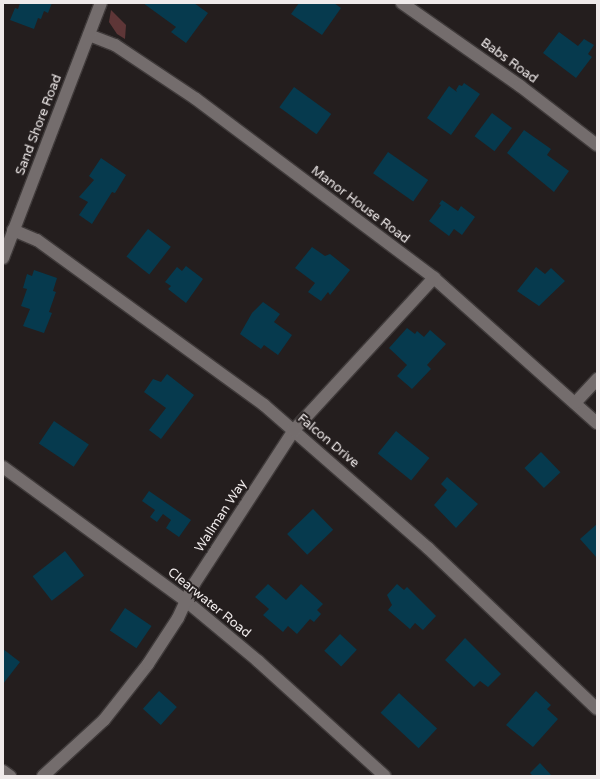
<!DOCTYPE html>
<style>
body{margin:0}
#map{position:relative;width:600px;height:779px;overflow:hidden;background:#241e1e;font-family:"Varela Round",sans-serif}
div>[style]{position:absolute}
.green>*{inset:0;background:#5e3637}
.building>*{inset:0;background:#063a4e;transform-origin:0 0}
.roads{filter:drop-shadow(1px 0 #3f3a3a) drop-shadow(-1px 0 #3f3a3a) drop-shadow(0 1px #3f3a3a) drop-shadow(0 -1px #3f3a3a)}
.minor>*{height:12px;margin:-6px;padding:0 6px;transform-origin:6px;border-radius:6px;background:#746d6d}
span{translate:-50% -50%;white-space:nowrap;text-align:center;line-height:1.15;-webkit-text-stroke:4px #241e1e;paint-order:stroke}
.street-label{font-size:13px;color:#efeaea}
.frame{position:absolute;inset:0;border:4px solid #efeaea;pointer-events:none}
</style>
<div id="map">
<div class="green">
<div style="clip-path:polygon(111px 10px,126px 25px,125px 39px,117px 34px,109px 22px)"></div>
</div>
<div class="building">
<div style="clip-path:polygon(20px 3px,52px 3px,48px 13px,44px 11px,41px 19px,38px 18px,34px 29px,10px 20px,15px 8px,18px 9px)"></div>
<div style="clip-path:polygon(143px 3px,194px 3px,208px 13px,186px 43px,171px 32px,176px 27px)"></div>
<div style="clip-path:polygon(299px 3px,334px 3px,341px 8px,322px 35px,291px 14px)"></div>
<div style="clip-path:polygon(559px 32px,578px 46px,584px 39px,594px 45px,588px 54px,592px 57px,576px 78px,543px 53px)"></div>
<div style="clip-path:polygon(464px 83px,480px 94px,451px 135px,427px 118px,449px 86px,457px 92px,456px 90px,459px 85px,462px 86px)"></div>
<div style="left:294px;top:87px;width:46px;height:25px;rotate:36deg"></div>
<div style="left:492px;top:113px;width:25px;height:29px;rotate:37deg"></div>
<div style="clip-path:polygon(524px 130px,551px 149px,547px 155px,569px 171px,554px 192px,507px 153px)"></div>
<div style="left:388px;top:152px;width:49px;height:26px;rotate:35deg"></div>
<div style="clip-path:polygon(101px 158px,126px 175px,115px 193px,112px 192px,92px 224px,79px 215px,88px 202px,79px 197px,94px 180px,89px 176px)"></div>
<div style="clip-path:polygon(442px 200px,458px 211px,461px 206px,475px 217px,462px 235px,454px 229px,449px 236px,429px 221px,441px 205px,439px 204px)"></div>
<div style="left:148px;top:229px;width:29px;height:35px;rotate:38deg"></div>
<div style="clip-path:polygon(312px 247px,325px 256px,330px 254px,350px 270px,330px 295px,328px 292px,321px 301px,308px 292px,315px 283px,295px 268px)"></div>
<div style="clip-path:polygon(186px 266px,203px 279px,186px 303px,168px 289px,171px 286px,165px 282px,177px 267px,182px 271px)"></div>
<div style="clip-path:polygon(536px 267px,545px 274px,551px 268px,565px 281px,539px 306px,517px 291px)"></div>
<div style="clip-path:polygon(34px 270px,57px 278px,53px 291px,56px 292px,49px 312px,52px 313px,44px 333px,23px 326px,30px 309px,21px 306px,27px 289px,23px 288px,27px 274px,32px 276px)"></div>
<div style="clip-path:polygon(263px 302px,280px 314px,274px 322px,292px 335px,278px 355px,264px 345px,261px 349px,240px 334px,252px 313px)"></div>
<div style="clip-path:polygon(407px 328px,415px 334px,417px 331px,424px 337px,430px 330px,446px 344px,427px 365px,431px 369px,412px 389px,397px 376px,407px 365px,389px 348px)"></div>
<div style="clip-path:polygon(167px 374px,194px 395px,161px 439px,149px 430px,166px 408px,144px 392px,153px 379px,161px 382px)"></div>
<div style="left:54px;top:421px;width:42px;height:27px;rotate:34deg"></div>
<div style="left:396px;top:431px;width:43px;height:29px;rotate:39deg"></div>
<div style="left:541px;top:452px;width:28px;height:23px;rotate:46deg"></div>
<div style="clip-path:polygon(447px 477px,478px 504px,456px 528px,434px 505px,447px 490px,441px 484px)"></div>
<div style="clip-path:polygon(149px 491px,191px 520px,179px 537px,166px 528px,171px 520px,163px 514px,157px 522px,150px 517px,155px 510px,142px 501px)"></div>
<div style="left:313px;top:509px;width:29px;height:36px;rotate:46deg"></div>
<div style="clip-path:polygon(597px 524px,597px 558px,580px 539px)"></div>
<div style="left:65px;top:551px;width:31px;height:41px;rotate:52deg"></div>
<div style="clip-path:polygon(268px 584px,286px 600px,301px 584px,323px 604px,317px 610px,321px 614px,314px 622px,310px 619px,297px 634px,288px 626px,283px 632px,263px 615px,269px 609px,255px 597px)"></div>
<div style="clip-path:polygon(397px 584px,404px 590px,407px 587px,436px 616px,423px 630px,415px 623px,410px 629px,388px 610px,392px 605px,387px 595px)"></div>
<div style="left:125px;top:608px;width:32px;height:27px;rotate:34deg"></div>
<div style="left:340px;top:634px;width:23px;height:23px;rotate:43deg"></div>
<div style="clip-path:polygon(465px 638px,501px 674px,488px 687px,480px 681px,474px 687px,445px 660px)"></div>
<div style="clip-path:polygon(3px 649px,20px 662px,3px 684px)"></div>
<div style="left:159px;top:691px;width:24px;height:24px;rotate:42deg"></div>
<div style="clip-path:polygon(536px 691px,551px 705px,547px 709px,558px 719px,533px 747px,506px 725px)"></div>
<div style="left:399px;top:693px;width:52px;height:27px;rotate:43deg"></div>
<div style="clip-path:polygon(540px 763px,552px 776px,533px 776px,530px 773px)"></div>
</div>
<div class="roads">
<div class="minor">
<div style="left:402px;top:3px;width:144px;rotate:35.1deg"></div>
<div style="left:520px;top:86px;width:97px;rotate:37.5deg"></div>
<div style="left:89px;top:35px;width:28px;rotate:21deg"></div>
<div style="left:115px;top:45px;width:97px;rotate:33.7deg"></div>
<div style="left:196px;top:99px;width:298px;rotate:36.9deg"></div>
<div style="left:434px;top:278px;width:218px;rotate:41.7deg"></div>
<div style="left:13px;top:230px;width:26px;rotate:23deg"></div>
<div style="left:37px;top:240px;width:281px;rotate:36deg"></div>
<div style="left:264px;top:405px;width:218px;rotate:41.1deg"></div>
<div style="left:428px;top:548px;width:233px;rotate:43.6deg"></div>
<div style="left:3px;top:258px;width:273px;rotate:-69deg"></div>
<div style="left:575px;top:403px;width:33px;rotate:-47deg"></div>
<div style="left:3px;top:467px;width:227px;rotate:36.2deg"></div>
<div style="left:186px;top:601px;width:94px;rotate:39.8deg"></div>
<div style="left:258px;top:661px;width:171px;rotate:42.2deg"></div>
<div style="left:3px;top:771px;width:9px;rotate:36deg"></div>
<div style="left:43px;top:776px;width:83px;rotate:-42.6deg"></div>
<div style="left:104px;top:720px;width:71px;rotate:-51.8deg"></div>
<div style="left:148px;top:664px;width:55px;rotate:-56.9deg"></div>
<div style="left:178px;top:618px;width:38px;rotate:-65deg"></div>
<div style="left:194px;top:584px;width:184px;rotate:-57deg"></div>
<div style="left:294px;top:430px;width:207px;rotate:-47.4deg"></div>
</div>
</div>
<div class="street-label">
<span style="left:509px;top:61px;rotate:36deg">Babs Road</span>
<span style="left:39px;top:125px;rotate:-69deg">Sand Shore Road</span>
<span style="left:360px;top:205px;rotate:37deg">Manor House Road</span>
<span style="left:328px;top:441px;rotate:40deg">Falcon Drive</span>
<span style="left:221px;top:516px;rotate:-57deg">Wallman Way</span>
<span style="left:209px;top:603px;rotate:39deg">Clearwater Road</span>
</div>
<div class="frame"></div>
</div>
